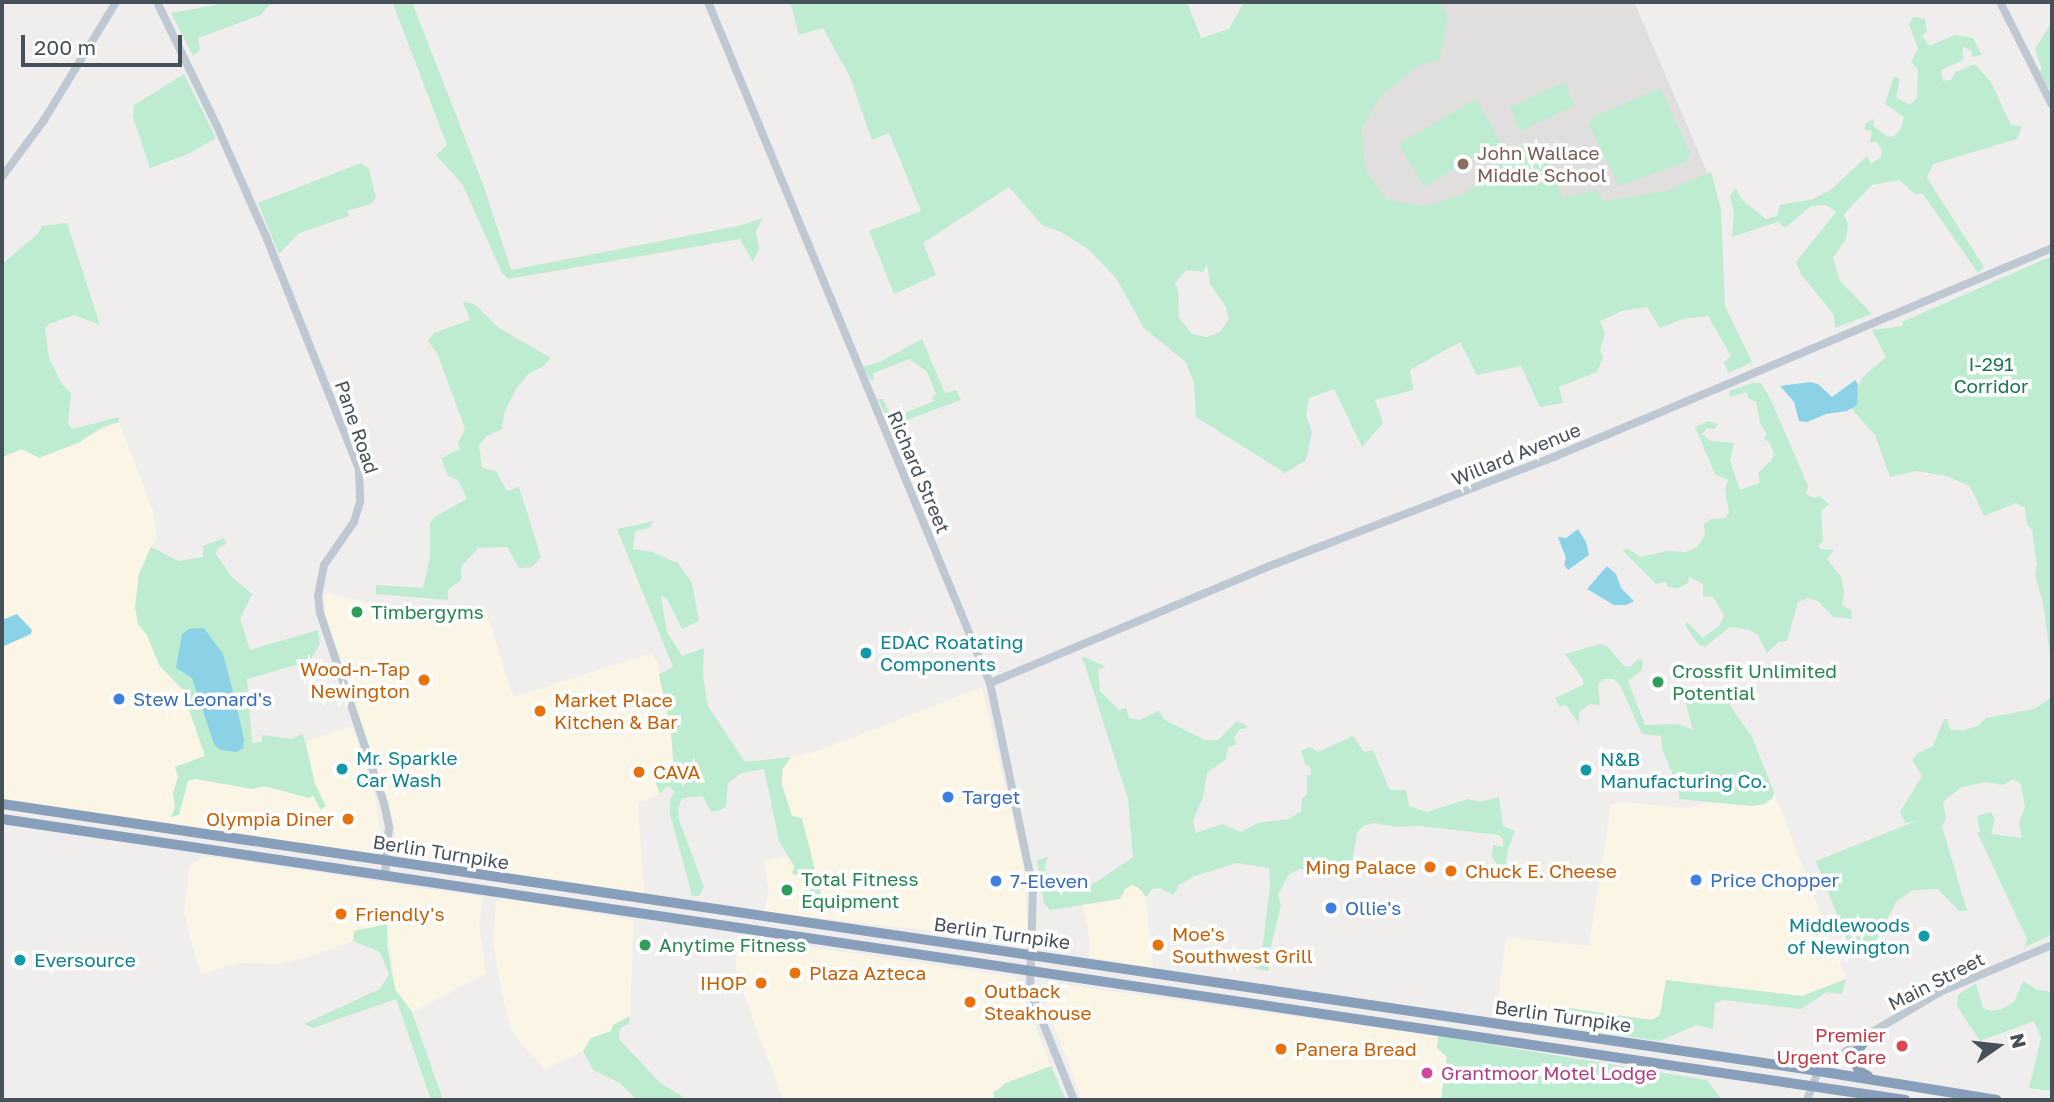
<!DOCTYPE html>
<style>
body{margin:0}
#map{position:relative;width:2054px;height:1102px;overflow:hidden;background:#f0eded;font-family:"Golos Text",sans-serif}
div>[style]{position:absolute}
.commercial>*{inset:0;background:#fbf5e6}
.education>*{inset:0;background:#e1dede}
.green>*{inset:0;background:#bdecd0;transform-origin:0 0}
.water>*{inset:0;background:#8cd2e7}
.secondary>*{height:8px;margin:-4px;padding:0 4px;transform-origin:4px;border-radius:4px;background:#bec8d3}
.highway>*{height:10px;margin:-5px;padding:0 5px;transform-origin:5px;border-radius:5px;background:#879fba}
.dots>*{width:19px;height:19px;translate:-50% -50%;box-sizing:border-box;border:4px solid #fff;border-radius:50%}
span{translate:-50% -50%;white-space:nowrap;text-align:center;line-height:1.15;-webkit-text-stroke:7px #fff;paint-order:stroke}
.education-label{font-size:19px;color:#785e54}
.left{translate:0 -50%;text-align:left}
.park-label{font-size:19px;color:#1b774a}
.street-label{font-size:19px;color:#465059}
.leisure-label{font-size:19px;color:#27864d}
.culture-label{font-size:19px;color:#0d838f}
.right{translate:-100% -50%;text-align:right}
.food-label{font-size:19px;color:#c56008}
.shop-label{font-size:19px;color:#366cbe}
.health-label{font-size:19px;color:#be3a42}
.hotel-label{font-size:19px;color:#b23c85}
.frame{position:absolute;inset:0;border:4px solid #465059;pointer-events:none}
.north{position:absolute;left:1963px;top:1011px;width:70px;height:70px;-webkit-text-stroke:5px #fff;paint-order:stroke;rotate:76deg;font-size:19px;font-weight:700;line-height:28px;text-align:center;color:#465059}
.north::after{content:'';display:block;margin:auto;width:24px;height:32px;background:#465059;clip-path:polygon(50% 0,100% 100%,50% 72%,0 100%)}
.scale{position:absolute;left:21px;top:35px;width:161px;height:32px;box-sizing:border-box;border:4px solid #465059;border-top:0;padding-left:9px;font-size:21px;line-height:24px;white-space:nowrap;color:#465059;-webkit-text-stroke:5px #fff;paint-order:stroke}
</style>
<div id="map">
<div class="commercial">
<div style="clip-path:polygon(119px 422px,153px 511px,157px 536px,139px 574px,135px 608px,159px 665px,182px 689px,206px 756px,196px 779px,252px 789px,264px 786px,297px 794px,315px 784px,306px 741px,352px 726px,374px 792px,381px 833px,380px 849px,374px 859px,2px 800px,2px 457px,22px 449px,39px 458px)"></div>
<div style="clip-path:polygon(328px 593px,380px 605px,485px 608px,513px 697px,652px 653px,658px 664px,671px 732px,674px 772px,654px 778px,660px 794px,638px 803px,644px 895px,547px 878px,530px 880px,405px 858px,399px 854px,392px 817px,326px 617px,324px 598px)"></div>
<div style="clip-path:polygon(982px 687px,1024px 868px,1028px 928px,1023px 941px,763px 912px,769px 892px,764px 861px,788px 856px,805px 876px,816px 907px,824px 906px,802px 820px,792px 816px,782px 785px,783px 768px,791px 757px,818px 751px)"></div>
<div style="clip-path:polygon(1774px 792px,1846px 979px,1802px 996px,1666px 980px,1660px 1015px,1652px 1020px,1570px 1009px,1563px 1027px,1502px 1020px,1496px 1015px,1506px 937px,1589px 946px,1611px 805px,1621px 802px,1689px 808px,1706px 802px,1752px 806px,1772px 797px)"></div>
<div style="clip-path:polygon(206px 856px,483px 897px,479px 926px,486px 974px,412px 1012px,395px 989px,387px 925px,355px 931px,353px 941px,312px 956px,275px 964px,237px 963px,203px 974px,197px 964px,184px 912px,190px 865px)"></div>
<div style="clip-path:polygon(1132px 883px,1139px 888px,1146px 897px,1153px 968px,1088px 957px,1090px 941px,1080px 894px)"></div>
<div style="clip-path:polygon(502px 898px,634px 920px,630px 1016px,613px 1025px,611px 1031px,591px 1038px,583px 1051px,545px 1069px,524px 1047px,511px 1028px,502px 994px,493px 943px,496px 902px)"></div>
<div style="clip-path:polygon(737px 936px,1015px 977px,1051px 1066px,1006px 1083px,994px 1092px,995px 1100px,783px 1100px,744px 995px,736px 967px)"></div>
<div style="clip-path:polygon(1050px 983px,1438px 1036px,1437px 1047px,1447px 1056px,1441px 1100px,1082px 1100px,1042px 994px,1043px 985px)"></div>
</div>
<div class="education">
<div style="clip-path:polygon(1269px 2px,1634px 2px,1711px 181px,1385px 275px)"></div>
</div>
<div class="green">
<div style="clip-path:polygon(232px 2px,292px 2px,269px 5px,261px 15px,198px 38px,200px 50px,193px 56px,171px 13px)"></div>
<div style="clip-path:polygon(384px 2px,412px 2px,484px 187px,511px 270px,738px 226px,763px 218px,756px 231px,759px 249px,753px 262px,740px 239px,508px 279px,502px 273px,463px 185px,436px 155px,447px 145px,393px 4px)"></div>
<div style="clip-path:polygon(evenodd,790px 2px,1187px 2px,1201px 38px,1229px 29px,1244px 2px,1440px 2px,1448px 17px,1439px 61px,1421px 64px,1379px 98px,1361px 130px,1366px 170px,1387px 200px,1425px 206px,1464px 194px,1489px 176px,1506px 154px,1524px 145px,1548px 157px,1562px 198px,1596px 190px,1604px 201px,1666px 191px,1711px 172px,1721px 209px,1725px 306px,1752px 362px,1728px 373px,1724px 362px,1731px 356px,1708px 316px,1683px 319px,1660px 328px,1647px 307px,1622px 311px,1600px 321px,1605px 333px,1600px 350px,1603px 358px,1597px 372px,1559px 387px,1563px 403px,1540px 407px,1521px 366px,1477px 375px,1460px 342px,1410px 370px,1413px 390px,1375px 400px,1383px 423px,1362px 447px,1334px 389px,1309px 398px,1306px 415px,1312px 432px,1306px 460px,1285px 473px,1196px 417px,1194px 383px,1186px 362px,1144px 328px,1116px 278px,1088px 249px,1061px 232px,1042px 225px,1009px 187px,923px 243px,936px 275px,894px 294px,869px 231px,921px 211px,889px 133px,872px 140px,850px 77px,823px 28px,799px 35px,790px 2px,1207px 264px,1210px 284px,1226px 307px,1229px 319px,1220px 332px,1207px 337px,1192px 334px,1179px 318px,1178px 290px,1175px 283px,1186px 270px,1203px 272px,1207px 264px)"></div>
<div style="clip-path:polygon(1913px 17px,1925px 19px,1927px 32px,1922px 35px,1929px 46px,1955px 35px,1973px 38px,1982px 55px,1973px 57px,1971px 50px,1963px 47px,1963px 60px,1941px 70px,1943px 81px,1951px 80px,1956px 72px,1975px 64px,1991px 82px,2011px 125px,2022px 126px,2017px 139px,1933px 164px,1927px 178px,1984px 267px,1978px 273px,1923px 194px,1915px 194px,1899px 180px,1872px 185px,1844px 214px,1848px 225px,1846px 239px,1833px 258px,1840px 281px,1872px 314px,1835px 328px,1834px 315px,1801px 274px,1796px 262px,1836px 212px,1826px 205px,1811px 206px,1785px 228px,1778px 222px,1732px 237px,1734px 212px,1730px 196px,1736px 188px,1742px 200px,1766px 219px,1777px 216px,1780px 205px,1813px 199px,1832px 189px,1867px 156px,1871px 164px,1881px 157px,1882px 150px,1876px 142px,1870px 142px,1872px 131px,1864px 129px,1866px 123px,1874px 119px,1873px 126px,1888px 137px,1894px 136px,1901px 129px,1904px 117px,1885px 104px,1894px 76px,1900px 79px,1896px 97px,1910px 105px,1917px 98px,1918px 69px,1911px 62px,1918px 49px,1909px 24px)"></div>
<div style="clip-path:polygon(2052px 22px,2052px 93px,2039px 71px,2042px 70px,2035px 49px)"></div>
<div style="clip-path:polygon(184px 74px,216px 138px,188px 154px,150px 168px,133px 117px,134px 105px)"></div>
<div style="left:1564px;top:82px;width:26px;height:60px;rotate:65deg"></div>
<div style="clip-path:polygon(1661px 88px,1690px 154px,1687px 161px,1619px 186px,1589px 125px,1595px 116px)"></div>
<div style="left:1476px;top:99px;width:50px;height:89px;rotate:60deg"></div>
<div style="clip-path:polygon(361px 163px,369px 169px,376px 198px,371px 204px,347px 211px,349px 216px,299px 233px,279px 254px,258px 203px)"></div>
<div style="clip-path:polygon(67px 223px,100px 325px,74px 315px,49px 324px,45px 329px,49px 358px,62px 384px,71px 393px,68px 423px,72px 429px,119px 417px,119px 422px,102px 427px,80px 442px,39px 458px,22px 449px,2px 457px,2px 264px,38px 234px,42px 226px)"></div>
<div style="clip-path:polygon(2052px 256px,2052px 668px,2043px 603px,2035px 575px,2037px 564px,2032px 530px,2027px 525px,2025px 508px,2016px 503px,1984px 516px,1970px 486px,1946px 476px,1917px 471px,1890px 477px,1875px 435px,1849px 406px,1862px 378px,1886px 357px,1872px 330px,1903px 326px,1902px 322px)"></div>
<div style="clip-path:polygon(463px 302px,474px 304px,499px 328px,551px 358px,544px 366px,528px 374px,516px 389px,504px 413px,502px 429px,487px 436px,479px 445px,482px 468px,496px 471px,507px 491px,519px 487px,541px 557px,532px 567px,519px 568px,507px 547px,478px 548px,461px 567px,461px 580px,448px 590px,448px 600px,376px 594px,376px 585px,423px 588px,430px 557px,430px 523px,436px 516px,467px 499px,458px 480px,448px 476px,441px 458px,460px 449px,458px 443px,465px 429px,438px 355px,428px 341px,434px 333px,470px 320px)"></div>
<div style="clip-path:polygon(922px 339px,945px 393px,956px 390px,961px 400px,890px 426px,878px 399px,883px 399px,890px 414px,896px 411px,902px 414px,934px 401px,932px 397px,936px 394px,927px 372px,910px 359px,873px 373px,874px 379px,871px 380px,863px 367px,880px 362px)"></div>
<div style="clip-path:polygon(1753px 383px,1761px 383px,1770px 398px,1808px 486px,1806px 494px,1814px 498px,1819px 496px,1829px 504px,1821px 511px,1823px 541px,1819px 545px,1820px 549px,1834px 550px,1827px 559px,1841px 577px,1844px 592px,1842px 605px,1851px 610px,1852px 619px,1833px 617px,1818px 601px,1808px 598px,1798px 602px,1787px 641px,1779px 642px,1767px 653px,1758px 635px,1750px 630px,1730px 627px,1705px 647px,1699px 645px,1685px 625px,1687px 622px,1703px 638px,1720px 625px,1724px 615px,1713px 597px,1703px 596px,1703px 584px,1689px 577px,1688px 583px,1678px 588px,1668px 587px,1666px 582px,1656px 584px,1623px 551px,1627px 548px,1640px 557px,1667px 551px,1686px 552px,1697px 547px,1705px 535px,1704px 524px,1711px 519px,1725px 518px,1729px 513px,1725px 489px,1728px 480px,1715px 474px,1695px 427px,1708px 421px,1718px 424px,1715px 429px,1707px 428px,1702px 434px,1711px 441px,1734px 443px,1730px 461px,1740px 490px,1760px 483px,1758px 473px,1771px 461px,1774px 454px,1770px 443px,1764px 439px,1767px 434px,1760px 423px,1756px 402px,1748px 398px,1747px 392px,1730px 397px,1729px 391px)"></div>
<div style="clip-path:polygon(654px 521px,649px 528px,635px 531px,633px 549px,652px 552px,678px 563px,692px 583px,699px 621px,682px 629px,667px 599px,661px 596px,667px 632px,682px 656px,704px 648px,703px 677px,708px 706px,745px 762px,791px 757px,782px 770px,782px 785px,792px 816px,802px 818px,824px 906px,816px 908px,805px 876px,792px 874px,794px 866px,779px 841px,764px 769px,742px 773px,728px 783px,726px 807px,720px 810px,711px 812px,703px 796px,682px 798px,678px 808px,679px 820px,704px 887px,699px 896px,692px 896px,670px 814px,670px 800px,675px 791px,667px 786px,660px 794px,654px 778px,674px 771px,671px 732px,659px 674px,673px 667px,617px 529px)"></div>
<div style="clip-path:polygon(224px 538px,226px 544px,218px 548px,216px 554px,231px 576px,252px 594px,240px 619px,250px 650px,318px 630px,320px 644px,310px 661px,247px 679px,252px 743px,262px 742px,262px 735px,291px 739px,303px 734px,315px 784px,326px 806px,321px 810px,313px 796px,309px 798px,264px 786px,253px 789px,196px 779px,188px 781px,179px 815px,171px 817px,175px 807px,173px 793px,178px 777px,175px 767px,205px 756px,182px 689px,159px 665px,147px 635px,138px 624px,135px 608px,139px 574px,151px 547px,178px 561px,203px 557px,203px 546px)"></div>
<div style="clip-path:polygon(1600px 644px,1607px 646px,1624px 666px,1630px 667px,1638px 659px,1643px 661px,1642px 670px,1628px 681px,1645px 725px,1678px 724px,1693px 730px,1684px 696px,1717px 687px,1752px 737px,1774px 792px,1773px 797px,1765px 804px,1752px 806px,1679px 799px,1679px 789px,1662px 749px,1661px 736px,1642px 734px,1620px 685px,1613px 679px,1604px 679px,1598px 684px,1600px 705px,1590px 704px,1579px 712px,1579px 724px,1566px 705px,1560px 707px,1555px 698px,1583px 685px,1583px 679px,1565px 654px)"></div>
<div style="clip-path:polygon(1082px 656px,1106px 667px,1098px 669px,1100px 691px,1119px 710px,1126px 708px,1129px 718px,1139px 720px,1159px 711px,1165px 720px,1205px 740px,1218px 740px,1237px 721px,1246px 725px,1247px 728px,1240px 729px,1234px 737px,1236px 745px,1228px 747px,1226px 759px,1207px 773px,1203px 797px,1193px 821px,1196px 833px,1222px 824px,1241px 832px,1258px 823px,1289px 819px,1301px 811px,1302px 799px,1307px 794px,1307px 775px,1311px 775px,1311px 768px,1305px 764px,1301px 751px,1310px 747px,1318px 752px,1353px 736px,1364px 752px,1373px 750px,1390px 790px,1406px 790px,1409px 806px,1427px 812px,1468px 799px,1480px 802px,1499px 797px,1503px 826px,1515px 831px,1508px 849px,1503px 879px,1499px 878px,1498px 866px,1492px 857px,1493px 845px,1503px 847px,1503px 839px,1499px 835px,1419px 826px,1398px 827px,1374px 823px,1363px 826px,1357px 833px,1351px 869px,1345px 874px,1300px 869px,1289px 874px,1278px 895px,1281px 905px,1268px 959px,1271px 962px,1268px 971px,1255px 968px,1261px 959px,1270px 887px,1269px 868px,1237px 863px,1195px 876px,1179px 885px,1174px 895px,1159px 888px,1152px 889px,1146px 897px,1139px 888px,1132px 885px,1125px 889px,1120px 899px,1050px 910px,1044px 903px,1037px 860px,1048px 857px,1045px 866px,1051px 890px,1060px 892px,1076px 891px,1095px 883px,1133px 857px,1128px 799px)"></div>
<div style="clip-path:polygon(2052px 697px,2052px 934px,2024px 948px,2027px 939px,1977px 832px,1980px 832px,1977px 816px,1991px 812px,1995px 819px,1991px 834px,2022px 838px,2019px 824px,2025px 806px,2021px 784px,2014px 779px,2003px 785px,1984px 782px,1960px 788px,1943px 802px,1946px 819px,1942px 826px,1967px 911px,1959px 911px,1938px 889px,1913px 890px,1896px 902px,1873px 947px,1854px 958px,1816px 861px,1916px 821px,1905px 823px,1900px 812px,1922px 776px,1912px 760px,1917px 754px,1933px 746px,1944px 719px,1947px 719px,1951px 730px,1963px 730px,1978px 726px,1986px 718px,2034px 709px)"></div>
<div style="clip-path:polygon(387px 924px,387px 946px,395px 989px,412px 1012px,443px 1100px,431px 1100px,396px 999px,313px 1028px,304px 1024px,380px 989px,389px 974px,380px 952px,353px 941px,354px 931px)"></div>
<div style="clip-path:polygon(1846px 979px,1842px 994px,1827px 992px,1801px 1009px,1723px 1000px,1715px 1003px,1713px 1029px,1697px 1025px,1659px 1041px,1563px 1027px,1569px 1008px,1652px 1020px,1660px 1015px,1666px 980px,1802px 996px)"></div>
<div style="clip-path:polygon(2023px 981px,2037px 990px,2052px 992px,2052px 1091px,2029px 1088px,2041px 1038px,2034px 1021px,1980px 1041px,1957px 1006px,1958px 995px,1976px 983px,1983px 1008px,1992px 1011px,2002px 1009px,2014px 1002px)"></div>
<div style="clip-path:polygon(630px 1016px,629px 1024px,620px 1028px,619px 1039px,659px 1082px,688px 1100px,637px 1100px,620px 1083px,593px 1070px,583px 1051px,591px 1038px,611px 1031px,613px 1025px)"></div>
<div style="clip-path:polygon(1438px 1036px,1707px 1080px,1722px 1100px,1441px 1100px,1447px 1057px,1437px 1048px)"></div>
<div style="clip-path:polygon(1051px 1066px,1066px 1100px,995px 1100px,993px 1093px,1006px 1083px)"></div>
</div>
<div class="water">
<div style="clip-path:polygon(1855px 380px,1858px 384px,1857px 405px,1847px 411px,1826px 414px,1807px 422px,1799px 421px,1794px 402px,1780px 386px,1810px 382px,1818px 384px,1832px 397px)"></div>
<div style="clip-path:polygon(1578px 529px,1586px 542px,1589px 555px,1568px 570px,1564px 565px,1566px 558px,1558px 537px,1566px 538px)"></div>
<div style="clip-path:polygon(1607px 566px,1616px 574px,1621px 588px,1634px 601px,1626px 605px,1614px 605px,1587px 589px)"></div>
<div style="clip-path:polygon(17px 614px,32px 630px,31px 634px,2px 647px,2px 620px)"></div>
<div style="clip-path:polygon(204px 628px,223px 654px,236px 703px,244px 739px,243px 748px,236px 752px,220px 750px,214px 744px,192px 678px,176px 668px,182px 634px,189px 629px)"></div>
</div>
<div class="secondary">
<div style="left:157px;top:2px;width:138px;rotate:64.2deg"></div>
<div style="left:217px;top:126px;width:124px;rotate:66.1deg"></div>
<div style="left:267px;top:239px;width:248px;rotate:68.2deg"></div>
<div style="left:359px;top:469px;width:33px;rotate:88deg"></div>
<div style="left:360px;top:502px;width:21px;rotate:107deg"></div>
<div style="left:354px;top:522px;width:52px;rotate:124.9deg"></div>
<div style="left:324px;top:565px;width:31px;rotate:101deg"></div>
<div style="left:318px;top:595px;width:18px;rotate:84deg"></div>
<div style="left:320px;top:613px;width:200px;rotate:71.4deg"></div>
<div style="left:384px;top:803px;width:25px;rotate:78deg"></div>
<div style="left:389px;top:827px;width:48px;rotate:94.8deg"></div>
<div style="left:708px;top:2px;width:737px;rotate:67.51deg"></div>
<div style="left:990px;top:683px;width:210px;rotate:78.2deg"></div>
<div style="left:1033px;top:889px;width:102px;rotate:91.7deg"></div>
<div style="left:1030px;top:991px;width:118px;rotate:68deg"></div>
<div style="left:2000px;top:2px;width:115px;rotate:63.2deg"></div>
<div style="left:2px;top:177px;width:71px;rotate:-53.6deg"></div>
<div style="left:44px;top:120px;width:138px;rotate:-58.6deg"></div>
<div style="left:990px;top:683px;width:300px;rotate:-22.7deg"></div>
<div style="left:1267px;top:567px;width:310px;rotate:-21deg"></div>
<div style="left:1556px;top:456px;width:538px;rotate:-22.75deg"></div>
<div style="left:1807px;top:1100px;width:31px;rotate:-69deg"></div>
<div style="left:1818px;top:1071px;width:69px;rotate:-35.5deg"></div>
<div style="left:1874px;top:1031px;width:79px;rotate:-30.5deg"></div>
<div style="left:1942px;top:991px;width:119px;rotate:-22.7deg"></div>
</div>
<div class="highway">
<div style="left:2px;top:804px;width:1836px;rotate:8.36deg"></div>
<div style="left:1818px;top:1071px;width:181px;rotate:9.2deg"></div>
<div style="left:2px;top:819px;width:1924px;rotate:8.4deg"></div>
<div style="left:1868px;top:1076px;width:10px;rotate:-151deg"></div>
<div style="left:1859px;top:1071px;width:15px;rotate:-113deg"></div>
<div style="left:1853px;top:1057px;width:27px;rotate:-54deg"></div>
</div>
<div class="dots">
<div style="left:1463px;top:164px;background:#8d6e63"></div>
<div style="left:357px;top:612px;background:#2e9e5b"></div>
<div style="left:866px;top:653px;background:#0f9aa8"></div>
<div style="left:424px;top:680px;background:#e8710a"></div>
<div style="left:1658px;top:682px;background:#2e9e5b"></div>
<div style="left:119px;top:699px;background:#3f7fe0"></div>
<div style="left:540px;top:711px;background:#e8710a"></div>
<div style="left:342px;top:769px;background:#0f9aa8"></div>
<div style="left:1586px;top:770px;background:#0f9aa8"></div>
<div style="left:639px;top:772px;background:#e8710a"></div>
<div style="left:948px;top:797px;background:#3f7fe0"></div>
<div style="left:348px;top:819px;background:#e8710a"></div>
<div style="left:1430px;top:867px;background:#e8710a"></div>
<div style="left:1451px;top:871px;background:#e8710a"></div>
<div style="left:1696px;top:880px;background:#3f7fe0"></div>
<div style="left:996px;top:881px;background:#3f7fe0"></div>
<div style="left:787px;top:890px;background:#2e9e5b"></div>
<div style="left:1331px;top:908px;background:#3f7fe0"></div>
<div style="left:341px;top:914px;background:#e8710a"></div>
<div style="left:1924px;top:936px;background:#0f9aa8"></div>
<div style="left:645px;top:945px;background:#2e9e5b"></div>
<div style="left:1158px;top:945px;background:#e8710a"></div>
<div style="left:20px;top:960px;background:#0f9aa8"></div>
<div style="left:795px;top:973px;background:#e8710a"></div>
<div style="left:761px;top:983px;background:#e8710a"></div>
<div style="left:970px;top:1002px;background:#e8710a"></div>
<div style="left:1902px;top:1046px;background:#e0444e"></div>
<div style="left:1281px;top:1049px;background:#e8710a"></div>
<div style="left:1427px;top:1073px;background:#d1479c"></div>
</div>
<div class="education-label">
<span class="left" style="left:1477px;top:164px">John Wallace<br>Middle School</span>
</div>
<div class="park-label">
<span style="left:1991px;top:375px">I-291<br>Corridor</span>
</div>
<div class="street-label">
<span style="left:357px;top:427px;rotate:71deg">Pane Road</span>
<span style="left:1516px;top:454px;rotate:-22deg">Willard Avenue</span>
<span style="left:919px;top:472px;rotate:67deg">Richard Street</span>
<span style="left:441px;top:852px;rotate:9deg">Berlin Turnpike</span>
<span style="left:1002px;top:933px;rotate:8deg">Berlin Turnpike</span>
<span style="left:1936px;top:981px;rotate:-27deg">Main Street</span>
<span style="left:1563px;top:1016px;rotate:8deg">Berlin Turnpike</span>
</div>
<div class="leisure-label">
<span class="left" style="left:371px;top:612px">Timbergyms</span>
<span class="left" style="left:1672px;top:682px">Crossfit Unlimited<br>Potential</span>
<span class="left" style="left:801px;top:890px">Total Fitness<br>Equipment</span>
<span class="left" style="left:659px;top:945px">Anytime Fitness</span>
</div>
<div class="culture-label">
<span class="left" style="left:880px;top:653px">EDAC Roatating<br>Components</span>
<span class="left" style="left:356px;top:769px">Mr. Sparkle<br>Car Wash</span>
<span class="left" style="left:1600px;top:770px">N&amp;B<br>Manufacturing Co.</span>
<span class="right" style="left:1910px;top:936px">Middlewoods<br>of Newington</span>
<span class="left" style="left:34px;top:960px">Eversource</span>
</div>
<div class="food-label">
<span class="right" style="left:410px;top:680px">Wood-n-Tap<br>Newington</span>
<span class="left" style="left:554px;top:711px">Market Place<br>Kitchen &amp; Bar</span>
<span class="left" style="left:653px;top:772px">CAVA</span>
<span class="right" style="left:334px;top:819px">Olympia Diner</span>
<span class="right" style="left:1416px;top:867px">Ming Palace</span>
<span class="left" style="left:1465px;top:871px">Chuck E. Cheese</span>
<span class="left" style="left:355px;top:914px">Friendly's</span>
<span class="left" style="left:1172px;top:945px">Moe's<br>Southwest Grill</span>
<span class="left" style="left:809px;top:973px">Plaza Azteca</span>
<span class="right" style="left:747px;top:983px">IHOP</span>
<span class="left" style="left:984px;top:1002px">Outback<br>Steakhouse</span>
<span class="left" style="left:1295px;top:1049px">Panera Bread</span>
</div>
<div class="shop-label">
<span class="left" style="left:133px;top:699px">Stew Leonard's</span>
<span class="left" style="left:962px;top:797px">Target</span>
<span class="left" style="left:1710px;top:880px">Price Chopper</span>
<span class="left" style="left:1010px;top:881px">7-Eleven</span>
<span class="left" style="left:1345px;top:908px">Ollie's</span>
</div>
<div class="health-label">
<span class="right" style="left:1886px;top:1046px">Premier<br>Urgent Care</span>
</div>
<div class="hotel-label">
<span class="left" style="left:1441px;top:1073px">Grantmoor Motel Lodge</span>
</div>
<div class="frame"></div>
<div class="north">N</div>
<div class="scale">200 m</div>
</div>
